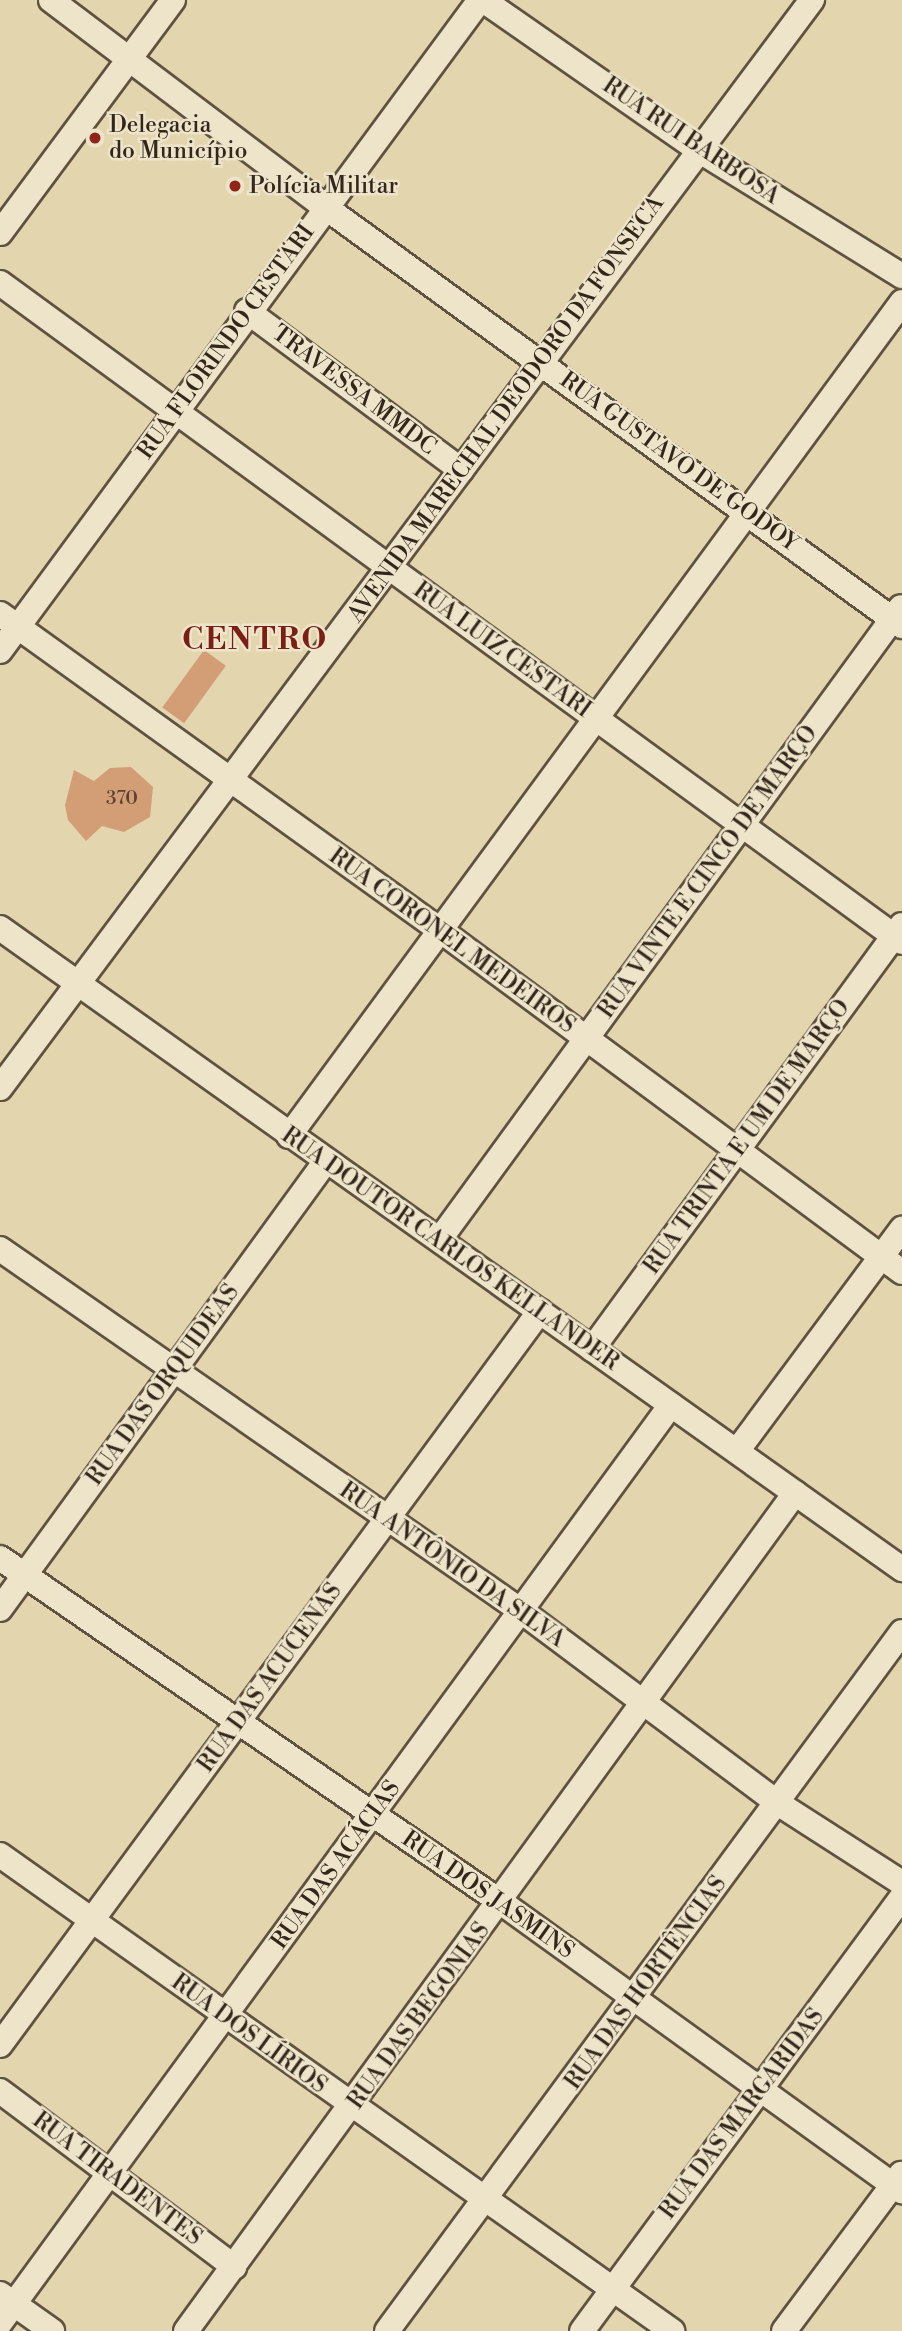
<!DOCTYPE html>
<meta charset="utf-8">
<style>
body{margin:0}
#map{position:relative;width:902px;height:2331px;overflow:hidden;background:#e3d5ae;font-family:"Libre Bodoni",serif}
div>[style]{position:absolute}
.building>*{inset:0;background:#d39e76;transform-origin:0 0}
.roads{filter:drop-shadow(2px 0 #5f5240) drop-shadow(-2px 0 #5f5240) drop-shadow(0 2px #5f5240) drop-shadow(0 -2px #5f5240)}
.minor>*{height:24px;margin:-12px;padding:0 12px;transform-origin:12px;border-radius:12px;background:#ede4ca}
.dots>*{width:19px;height:19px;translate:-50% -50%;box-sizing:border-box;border:4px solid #ede4ca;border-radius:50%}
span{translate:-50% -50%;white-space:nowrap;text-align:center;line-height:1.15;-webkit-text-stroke:5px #ede4ca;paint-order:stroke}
.number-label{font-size:19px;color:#5b4532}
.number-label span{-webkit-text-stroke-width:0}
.poi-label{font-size:23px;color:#33271c}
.left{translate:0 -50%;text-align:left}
.street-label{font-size:23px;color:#33271c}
.district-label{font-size:30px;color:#7a1f14;font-weight:700;letter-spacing:2px}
</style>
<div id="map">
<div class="building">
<div style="left:204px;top:650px;width:27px;height:71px;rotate:36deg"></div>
<div style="clip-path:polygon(131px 767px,153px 787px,150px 817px,124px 832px,102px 826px,86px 841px,68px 820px,65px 805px,74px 770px,94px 781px,110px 768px)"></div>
</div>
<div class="roads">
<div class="minor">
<div style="left:51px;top:0;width:343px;rotate:37.1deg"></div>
<div style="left:325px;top:207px;width:713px;rotate:35.99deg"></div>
<div style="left:483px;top:0;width:261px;rotate:34.8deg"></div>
<div style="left:697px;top:149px;width:241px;rotate:31.8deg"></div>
<div style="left:0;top:233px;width:290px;rotate:-53.4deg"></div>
<div style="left:0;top:283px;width:1117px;rotate:36.15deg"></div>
<div style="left:247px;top:311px;width:267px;rotate:36.6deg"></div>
<div style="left:0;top:614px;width:542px;rotate:35.69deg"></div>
<div style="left:440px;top:930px;width:575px;rotate:36.51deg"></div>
<div style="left:0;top:651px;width:809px;rotate:-53.6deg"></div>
<div style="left:0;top:928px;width:1107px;rotate:35.4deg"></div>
<div style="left:0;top:1088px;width:1358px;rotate:-53.27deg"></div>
<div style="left:289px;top:1136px;width:1035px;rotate:-53.68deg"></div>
<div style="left:440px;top:1239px;width:782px;rotate:-53.89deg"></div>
<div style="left:0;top:1249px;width:633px;rotate:34.77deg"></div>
<div style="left:520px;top:1610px;width:324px;rotate:36.8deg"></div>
<div style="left:779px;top:1804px;width:146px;rotate:32.7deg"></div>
<div style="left:592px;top:1349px;width:525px;rotate:-53.83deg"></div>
<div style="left:737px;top:1451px;width:277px;rotate:-53.4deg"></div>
<div style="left:0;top:1558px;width:609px;rotate:34.5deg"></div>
<div style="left:502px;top:1903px;width:493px;rotate:35.8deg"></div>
<div style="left:0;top:1609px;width:554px;rotate:-53.96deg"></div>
<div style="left:0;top:1855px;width:824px;rotate:35.31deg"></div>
<div style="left:0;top:2045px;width:911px;rotate:-53.66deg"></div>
<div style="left:0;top:2091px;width:293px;rotate:36.9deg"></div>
<div style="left:0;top:2294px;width:64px;rotate:35.4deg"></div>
<div style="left:0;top:2323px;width:1137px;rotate:-53.84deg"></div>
<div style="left:186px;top:2331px;width:1036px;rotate:-53.99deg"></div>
<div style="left:387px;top:2331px;width:868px;rotate:-53.62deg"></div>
<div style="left:582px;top:2331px;width:539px;rotate:-53.6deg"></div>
<div style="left:784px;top:2331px;width:196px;rotate:-53.3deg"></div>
</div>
</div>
<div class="dots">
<div style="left:95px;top:138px;background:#8f2418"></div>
<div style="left:235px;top:186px;background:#8f2418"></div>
</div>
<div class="number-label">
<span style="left:122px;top:799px">370</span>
</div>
<div class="poi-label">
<span class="left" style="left:109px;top:138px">Delegacia<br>do Município</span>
<span class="left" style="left:249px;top:186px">Polícia Militar</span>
</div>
<div class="street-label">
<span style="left:691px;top:141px;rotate:34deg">RUA RUI BARBOSA</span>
<span style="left:226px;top:342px;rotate:-54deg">RUA FLORINDO CESTARI</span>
<span style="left:354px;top:390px;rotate:37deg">TRAVESSA MMDC</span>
<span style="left:506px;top:409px;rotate:-54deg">AVENIDA MARECHAL DEODORO DA FONSECA</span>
<span style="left:679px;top:462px;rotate:36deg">RUA GUSTAVO DE GODOY</span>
<span style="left:502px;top:650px;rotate:36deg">RUA LUIZ CESTARI</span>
<span style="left:708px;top:872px;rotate:-54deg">RUA VINTE E CINCO DE MARÇO</span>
<span style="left:452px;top:941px;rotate:36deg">RUA CORONEL MEDEIROS</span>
<span style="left:747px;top:1137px;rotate:-54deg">RUA TRINTA E UM DE MARÇO</span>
<span style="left:450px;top:1249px;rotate:35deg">RUA DOUTOR CARLOS KELLANDER</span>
<span style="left:163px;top:1385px;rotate:-54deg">RUA DAS ORQUIDEAS</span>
<span style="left:452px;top:1565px;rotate:35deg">RUA ANTÔNIO DA SILVA</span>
<span style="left:270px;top:1678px;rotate:-54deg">RUA DAS ACUCENAS</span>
<span style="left:336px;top:1865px;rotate:-54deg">RUA DAS ACÁCIAS</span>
<span style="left:488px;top:1895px;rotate:35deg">RUA DOS JASMINS</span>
<span style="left:646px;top:1983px;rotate:-54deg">RUA DAS HORTÊNCIAS</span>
<span style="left:419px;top:2016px;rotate:-54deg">RUA DAS BEGONIAS</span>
<span style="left:249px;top:2034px;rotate:36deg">RUA DOS LÍRIOS</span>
<span style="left:742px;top:2114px;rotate:-53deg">RUA DAS MARGARIDAS</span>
<span style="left:117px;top:2179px;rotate:37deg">RUA TIRADENTES</span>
</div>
<div class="district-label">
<span style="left:255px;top:640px">CENTRO</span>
</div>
</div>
